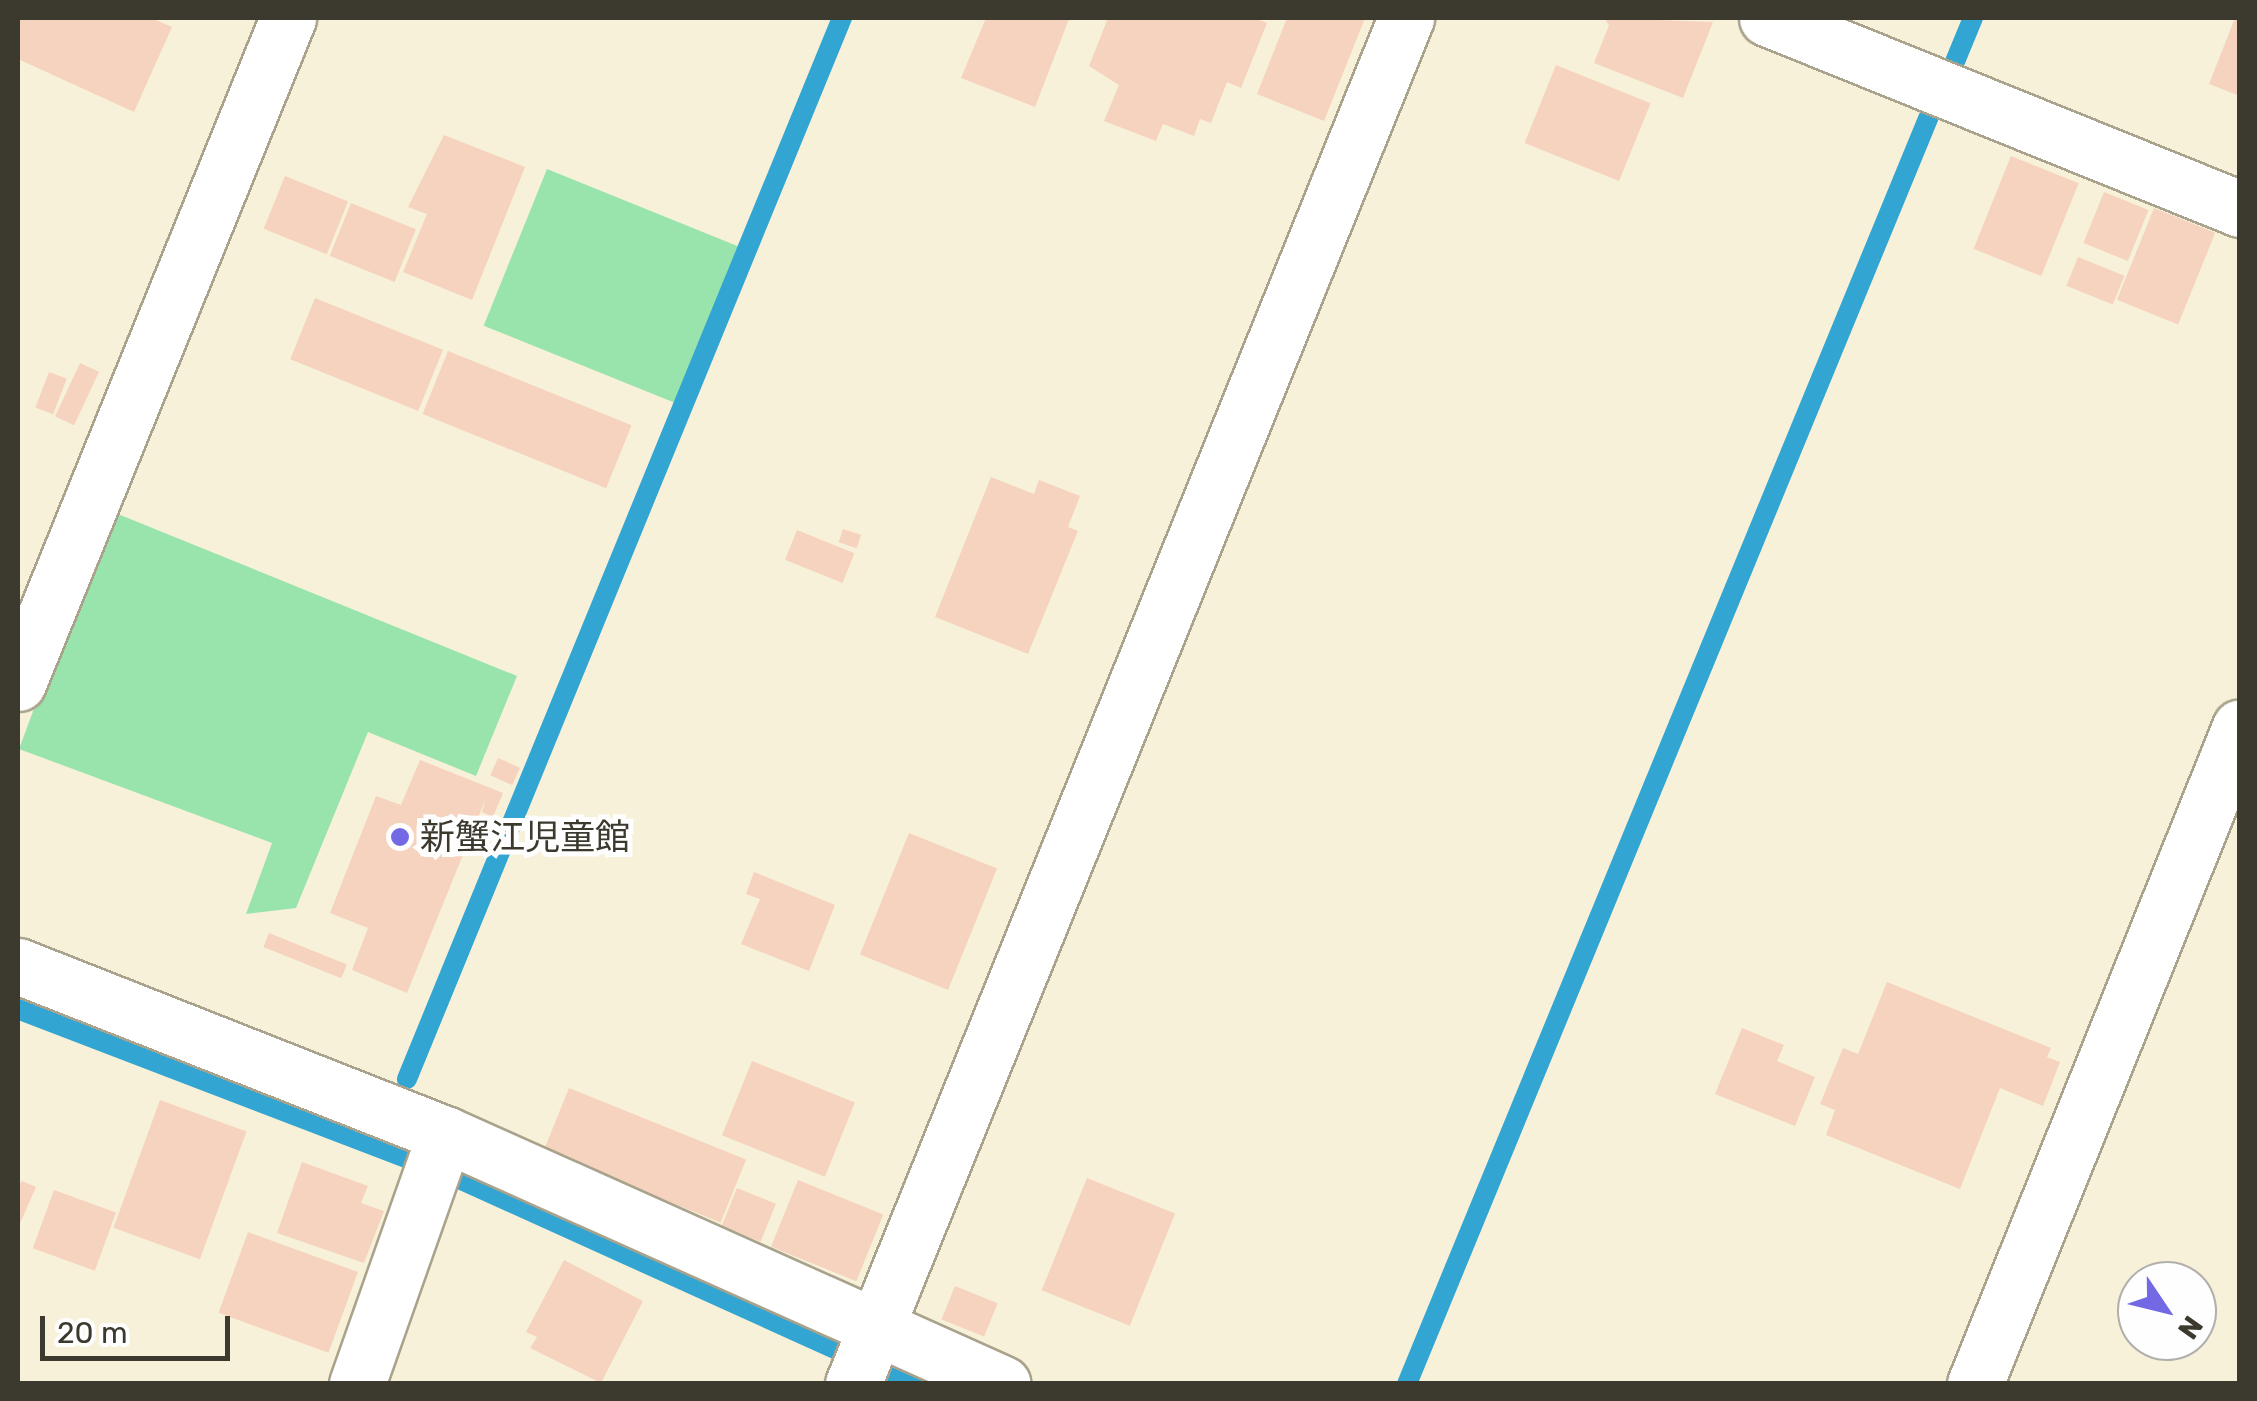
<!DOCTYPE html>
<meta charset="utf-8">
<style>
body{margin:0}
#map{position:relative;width:2257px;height:1401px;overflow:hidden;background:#f8f1d9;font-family:Rubik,"Noto Sans JP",sans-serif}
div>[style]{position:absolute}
.green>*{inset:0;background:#98e4ac;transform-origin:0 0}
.water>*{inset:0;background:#32a5d2}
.stream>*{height:20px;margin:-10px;padding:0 10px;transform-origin:10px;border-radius:10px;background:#32a5d2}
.building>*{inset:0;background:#f5d3be;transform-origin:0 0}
.roads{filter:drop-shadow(2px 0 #a9a28c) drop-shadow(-2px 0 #a9a28c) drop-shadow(0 2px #a9a28c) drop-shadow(0 -2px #a9a28c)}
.minor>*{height:55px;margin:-27.5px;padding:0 27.5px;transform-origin:27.5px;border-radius:27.5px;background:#fff}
.dots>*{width:28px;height:28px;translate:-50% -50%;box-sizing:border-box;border:5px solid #fefefe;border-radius:50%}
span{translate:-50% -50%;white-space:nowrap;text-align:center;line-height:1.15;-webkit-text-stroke:10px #fefefe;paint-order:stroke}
.poi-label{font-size:35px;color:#3c392f}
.left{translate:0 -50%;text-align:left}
.frame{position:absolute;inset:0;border:20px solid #3c392f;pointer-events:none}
.north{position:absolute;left:2117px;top:1261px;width:100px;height:100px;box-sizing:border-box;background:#fefefe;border:2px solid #b0afab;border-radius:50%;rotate:125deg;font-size:28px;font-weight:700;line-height:40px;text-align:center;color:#3c392f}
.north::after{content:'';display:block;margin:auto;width:35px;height:45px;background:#7469e4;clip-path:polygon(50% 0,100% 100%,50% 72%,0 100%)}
.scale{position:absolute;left:40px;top:1316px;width:190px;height:45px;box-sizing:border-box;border:5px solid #3c392f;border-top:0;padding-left:12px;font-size:30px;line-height:35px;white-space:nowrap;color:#3c392f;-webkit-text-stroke:8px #fefefe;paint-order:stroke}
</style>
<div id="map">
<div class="green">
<div style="left:547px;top:169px;width:206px;height:169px;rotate:22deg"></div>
<div style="clip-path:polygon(108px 510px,517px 676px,476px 776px,368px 732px,296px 908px,246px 914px,272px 843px,19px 749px)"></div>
</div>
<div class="water">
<div style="clip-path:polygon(18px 990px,417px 1143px,956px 1383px,886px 1383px,446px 1184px,18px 1020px)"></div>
</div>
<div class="stream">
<div style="left:1954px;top:64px;width:50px;rotate:-67.6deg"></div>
<div style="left:407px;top:1079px;width:1147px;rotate:-67.71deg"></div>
<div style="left:1407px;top:1384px;width:1379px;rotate:-67.62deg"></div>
</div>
<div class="building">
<div style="clip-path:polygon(18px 18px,151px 18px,172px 27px,134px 112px,18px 59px)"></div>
<div style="clip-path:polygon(986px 18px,1069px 19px,1035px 107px,961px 78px)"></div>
<div style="clip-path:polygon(1108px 18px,1254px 18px,1267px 23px,1241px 88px,1227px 82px,1211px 123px,1200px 119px,1194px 136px,1163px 124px,1156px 141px,1104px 121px,1119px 85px,1089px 66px)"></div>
<div style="clip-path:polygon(1287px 18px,1365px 18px,1324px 121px,1257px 94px)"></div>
<div style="clip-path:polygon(1604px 18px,1713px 22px,1683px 98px,1594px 63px,1609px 25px)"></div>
<div style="clip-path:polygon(2235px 18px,2240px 18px,2240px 96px,2209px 84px)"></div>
<div style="left:1556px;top:65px;width:102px;height:84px;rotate:22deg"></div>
<div style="clip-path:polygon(444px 135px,525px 167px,472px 300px,403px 272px,427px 214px,408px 207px)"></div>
<div style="left:2011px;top:156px;width:73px;height:100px;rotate:22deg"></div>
<div style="left:285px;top:176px;width:68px;height:57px;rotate:22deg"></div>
<div style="left:2104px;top:192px;width:48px;height:55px;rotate:22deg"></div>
<div style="left:351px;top:203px;width:70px;height:57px;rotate:22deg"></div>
<div style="left:2154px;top:208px;width:66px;height:99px;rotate:22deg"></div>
<div style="left:2078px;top:257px;width:50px;height:31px;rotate:22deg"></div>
<div style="left:315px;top:298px;width:138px;height:66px;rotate:22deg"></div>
<div style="left:448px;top:351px;width:198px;height:68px;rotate:22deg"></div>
<div style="left:80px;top:363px;width:21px;height:59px;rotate:25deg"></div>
<div style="left:49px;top:372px;width:19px;height:38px;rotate:21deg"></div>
<div style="clip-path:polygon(991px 477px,1034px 494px,1039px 480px,1080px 496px,1068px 527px,1078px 531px,1028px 654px,935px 617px)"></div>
<div style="left:843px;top:529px;width:19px;height:14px;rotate:18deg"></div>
<div style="left:797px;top:530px;width:62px;height:32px;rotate:22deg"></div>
<div style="left:498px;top:758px;width:24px;height:19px;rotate:24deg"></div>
<div style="clip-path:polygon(420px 760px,503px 793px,493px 817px,482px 812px,486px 798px,407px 993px,352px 970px,368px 928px,330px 913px,376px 796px,401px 805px)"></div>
<div style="left:909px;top:833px;width:95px;height:131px;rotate:22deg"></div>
<div style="clip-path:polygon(754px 872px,835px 905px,809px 971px,741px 944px,760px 899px,746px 894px)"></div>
<div style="left:269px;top:933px;width:84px;height:15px;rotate:22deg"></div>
<div style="clip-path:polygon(1887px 982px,2051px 1048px,2047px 1057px,2060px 1062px,2043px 1106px,2000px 1088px,1960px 1189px,1826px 1135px,1835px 1110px,1820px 1104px,1843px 1048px,1858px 1054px)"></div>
<div style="clip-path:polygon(1742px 1028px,1784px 1045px,1777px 1061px,1815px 1077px,1795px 1126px,1715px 1094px)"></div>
<div style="left:752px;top:1061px;width:111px;height:80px;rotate:22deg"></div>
<div style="left:569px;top:1088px;width:191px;height:68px;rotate:22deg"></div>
<div style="left:160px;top:1100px;width:92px;height:136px;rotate:20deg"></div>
<div style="clip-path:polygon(302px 1162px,368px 1186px,361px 1203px,384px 1211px,364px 1263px,277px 1233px)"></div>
<div style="left:1087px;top:1178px;width:95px;height:121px;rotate:22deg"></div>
<div style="left:798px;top:1180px;width:92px;height:72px;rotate:22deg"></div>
<div style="clip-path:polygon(22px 1181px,36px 1187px,18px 1228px,18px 1185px)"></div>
<div style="left:737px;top:1188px;width:42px;height:41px;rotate:22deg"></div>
<div style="left:54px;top:1190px;width:66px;height:62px;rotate:20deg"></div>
<div style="left:248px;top:1232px;width:117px;height:86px;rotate:20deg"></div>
<div style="clip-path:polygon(564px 1260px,643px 1301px,601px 1383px,530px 1348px,537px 1337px,526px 1332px)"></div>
<div style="left:955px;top:1286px;width:46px;height:36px;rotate:22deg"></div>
</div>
<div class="roads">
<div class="minor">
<div style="left:1767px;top:18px;width:510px;rotate:21.99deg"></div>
<div style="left:18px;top:683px;width:718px;rotate:-67.9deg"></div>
<div style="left:18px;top:966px;width:459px;rotate:21.5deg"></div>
<div style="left:445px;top:1134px;width:611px;rotate:24.13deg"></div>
<div style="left:357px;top:1384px;width:265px;rotate:-70.6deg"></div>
<div style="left:853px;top:1384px;width:1474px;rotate:-67.96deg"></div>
<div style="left:1975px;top:1384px;width:708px;rotate:-68.03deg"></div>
</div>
</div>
<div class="dots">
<div style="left:400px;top:837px;background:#7469e4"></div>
</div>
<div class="poi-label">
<span class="left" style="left:420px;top:837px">新蟹江児童館</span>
</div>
<div class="frame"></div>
<div class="north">N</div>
<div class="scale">20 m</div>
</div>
